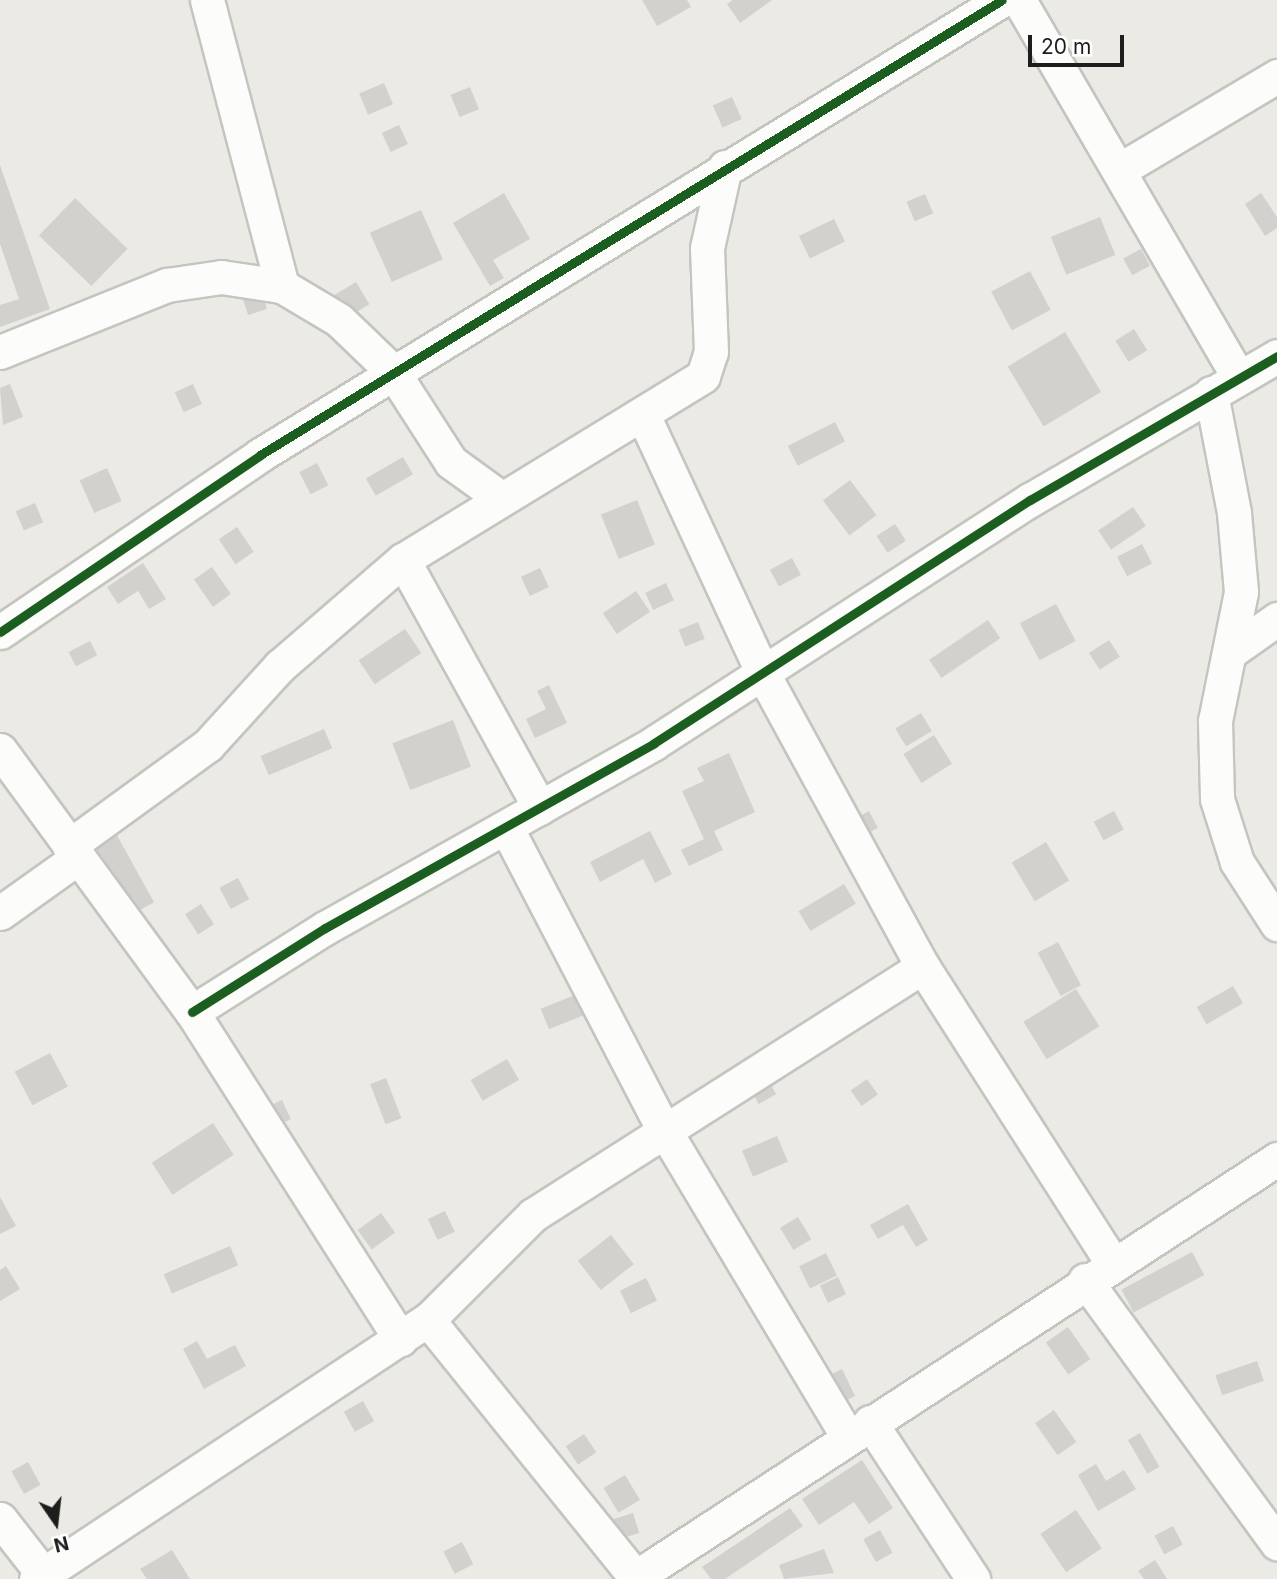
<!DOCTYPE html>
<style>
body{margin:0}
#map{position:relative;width:1277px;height:1579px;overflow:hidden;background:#ebeae5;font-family:Inter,sans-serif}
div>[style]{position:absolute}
.building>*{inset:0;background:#d3d1ce;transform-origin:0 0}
.roads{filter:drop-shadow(2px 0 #c4c4c1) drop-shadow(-2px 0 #c4c4c1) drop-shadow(0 2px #c4c4c1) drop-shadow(0 -2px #c4c4c1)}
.minor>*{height:33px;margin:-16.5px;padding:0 16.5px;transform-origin:16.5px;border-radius:16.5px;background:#fcfcfb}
.cycleway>*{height:9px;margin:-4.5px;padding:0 4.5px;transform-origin:4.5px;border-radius:4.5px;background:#1b5e20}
span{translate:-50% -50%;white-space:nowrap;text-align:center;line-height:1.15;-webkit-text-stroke:5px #fff;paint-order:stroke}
.north{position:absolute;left:21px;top:1488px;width:70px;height:70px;-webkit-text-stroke:5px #fff;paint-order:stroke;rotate:166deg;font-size:19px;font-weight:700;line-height:28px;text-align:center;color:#1d1d1d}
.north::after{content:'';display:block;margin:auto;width:24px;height:32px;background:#1d1d1d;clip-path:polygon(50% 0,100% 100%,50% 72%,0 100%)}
.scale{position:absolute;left:1028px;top:35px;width:96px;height:32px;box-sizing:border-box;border:4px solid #1d1d1d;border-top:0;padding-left:9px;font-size:21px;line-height:24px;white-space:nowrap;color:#1d1d1d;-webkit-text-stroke:5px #fff;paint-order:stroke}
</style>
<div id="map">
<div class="building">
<div style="clip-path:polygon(642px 0,687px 0,691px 7px,657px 26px)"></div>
<div style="clip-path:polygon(733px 0,772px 0,740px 23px,727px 4px)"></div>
<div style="left:384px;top:83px;width:23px;height:27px;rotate:67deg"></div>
<div style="left:470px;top:87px;width:24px;height:21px;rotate:68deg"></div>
<div style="left:732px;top:97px;width:24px;height:21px;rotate:66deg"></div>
<div style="left:399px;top:125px;width:21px;height:19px;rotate:65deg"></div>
<div style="clip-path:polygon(0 165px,50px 309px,0 327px,0 305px,19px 299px,0 244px)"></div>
<div style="clip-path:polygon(504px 193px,530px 239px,493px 260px,504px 278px,490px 286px,453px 223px)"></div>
<div style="clip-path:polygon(1261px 193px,1277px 217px,1277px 228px,1265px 236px,1245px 204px)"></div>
<div style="left:925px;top:194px;width:21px;height:20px;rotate:67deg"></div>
<div style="left:75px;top:198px;width:73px;height:52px;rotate:44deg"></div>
<div style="left:421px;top:210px;width:54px;height:56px;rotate:66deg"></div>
<div style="left:1100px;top:217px;width:41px;height:53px;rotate:68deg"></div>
<div style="left:834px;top:219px;width:25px;height:39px;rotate:64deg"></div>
<div style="left:1141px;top:249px;width:19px;height:20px;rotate:62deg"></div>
<div style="left:1030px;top:271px;width:44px;height:44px;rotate:62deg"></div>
<div style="left:356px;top:282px;width:26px;height:43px;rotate:59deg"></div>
<div style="left:260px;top:287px;width:23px;height:20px;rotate:72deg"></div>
<div style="left:1134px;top:329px;width:25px;height:22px;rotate:58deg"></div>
<div style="left:1065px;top:332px;width:70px;height:67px;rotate:59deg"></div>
<div style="clip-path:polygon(10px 384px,23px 417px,3px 425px,0 388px)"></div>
<div style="left:193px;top:384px;width:22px;height:20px;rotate:66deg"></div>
<div style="left:835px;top:422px;width:22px;height:53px;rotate:63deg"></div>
<div style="left:403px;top:457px;width:20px;height:43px;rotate:60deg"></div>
<div style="left:317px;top:463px;width:25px;height:20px;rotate:63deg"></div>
<div style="left:107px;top:468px;width:36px;height:30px;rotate:66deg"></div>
<div style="left:850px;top:480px;width:44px;height:34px;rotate:53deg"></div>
<div style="left:637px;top:500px;width:48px;height:39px;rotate:68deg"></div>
<div style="left:35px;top:503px;width:21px;height:21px;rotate:67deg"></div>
<div style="left:1133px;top:507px;width:23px;height:42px;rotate:56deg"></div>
<div style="left:895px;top:524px;width:20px;height:22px;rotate:57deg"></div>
<div style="left:237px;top:527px;width:30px;height:22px;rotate:56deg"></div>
<div style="left:1142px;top:544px;width:22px;height:28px;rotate:63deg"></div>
<div style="left:792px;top:558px;width:19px;height:25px;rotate:62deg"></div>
<div style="clip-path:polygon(143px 563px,166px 599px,149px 609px,138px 591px,118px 604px,107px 587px)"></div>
<div style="left:212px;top:567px;width:33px;height:22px;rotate:55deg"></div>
<div style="left:540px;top:568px;width:21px;height:21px;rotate:65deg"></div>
<div style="left:666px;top:583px;width:19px;height:23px;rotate:65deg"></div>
<div style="left:636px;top:591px;width:25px;height:40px;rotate:56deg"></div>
<div style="left:1056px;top:604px;width:42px;height:41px;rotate:62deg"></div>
<div style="left:988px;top:620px;width:22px;height:71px;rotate:56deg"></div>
<div style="left:698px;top:622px;width:18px;height:21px;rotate:68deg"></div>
<div style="left:405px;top:629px;width:29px;height:56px;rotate:56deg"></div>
<div style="left:1109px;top:640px;width:20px;height:24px;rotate:57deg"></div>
<div style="left:90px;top:641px;width:16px;height:24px;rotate:63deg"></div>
<div style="clip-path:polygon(549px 685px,567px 723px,535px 738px,526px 719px,546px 709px,537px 691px)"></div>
<div style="left:921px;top:713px;width:21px;height:30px;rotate:59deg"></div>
<div style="left:453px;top:720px;width:50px;height:65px;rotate:69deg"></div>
<div style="left:324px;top:729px;width:21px;height:69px;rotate:67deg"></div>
<div style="left:934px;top:735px;width:34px;height:36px;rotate:58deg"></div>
<div style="clip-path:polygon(729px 753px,755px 812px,714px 831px,723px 850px,689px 866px,681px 850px,704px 839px,682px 791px,704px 781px,697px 768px)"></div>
<div style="left:869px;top:811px;width:19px;height:18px;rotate:62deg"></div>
<div style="left:1114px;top:811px;width:21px;height:23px;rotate:62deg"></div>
<div style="left:109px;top:821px;width:93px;height:26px;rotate:61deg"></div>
<div style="clip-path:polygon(650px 831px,672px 874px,655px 883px,643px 859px,600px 882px,590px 862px)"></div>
<div style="left:1046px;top:842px;width:45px;height:40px;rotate:59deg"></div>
<div style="left:238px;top:878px;width:24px;height:21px;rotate:62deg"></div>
<div style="left:844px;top:884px;width:23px;height:53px;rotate:59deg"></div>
<div style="left:201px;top:904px;width:24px;height:19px;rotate:57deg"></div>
<div style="left:1058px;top:942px;width:49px;height:23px;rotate:62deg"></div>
<div style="left:1233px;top:986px;width:20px;height:42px;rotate:60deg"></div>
<div style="left:1076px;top:989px;width:44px;height:62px;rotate:58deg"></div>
<div style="left:575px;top:995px;width:22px;height:37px;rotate:68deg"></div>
<div style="left:50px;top:1053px;width:38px;height:40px;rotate:62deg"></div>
<div style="left:507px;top:1059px;width:24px;height:42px;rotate:60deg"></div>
<div style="left:766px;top:1076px;width:21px;height:20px;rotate:61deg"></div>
<div style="left:386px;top:1078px;width:43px;height:17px;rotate:69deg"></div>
<div style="left:867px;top:1079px;width:19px;height:20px;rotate:55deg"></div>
<div style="left:282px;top:1100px;width:21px;height:20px;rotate:65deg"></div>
<div style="left:213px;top:1123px;width:38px;height:73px;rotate:57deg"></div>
<div style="left:777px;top:1136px;width:28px;height:38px;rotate:67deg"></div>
<div style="clip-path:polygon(0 1197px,16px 1226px,0 1234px)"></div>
<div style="clip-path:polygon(908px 1204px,928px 1240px,916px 1247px,903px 1225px,878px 1239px,870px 1225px)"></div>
<div style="left:445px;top:1211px;width:23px;height:19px;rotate:65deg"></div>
<div style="left:381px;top:1213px;width:24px;height:29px;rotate:54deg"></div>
<div style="left:798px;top:1217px;width:26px;height:21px;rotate:59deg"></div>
<div style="left:611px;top:1235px;width:37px;height:42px;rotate:52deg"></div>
<div style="left:230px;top:1246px;width:21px;height:72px;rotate:67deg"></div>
<div style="left:1192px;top:1252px;width:26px;height:80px;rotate:62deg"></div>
<div style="left:826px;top:1253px;width:25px;height:30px;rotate:64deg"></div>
<div style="clip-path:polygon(6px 1266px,20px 1289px,0 1301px,0 1270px)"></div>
<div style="left:838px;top:1277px;width:19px;height:20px;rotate:65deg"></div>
<div style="left:646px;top:1278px;width:25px;height:29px;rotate:64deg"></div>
<div style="left:1068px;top:1327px;width:39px;height:27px;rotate:55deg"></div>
<div style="clip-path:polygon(197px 1341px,207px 1359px,235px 1345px,246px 1366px,204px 1389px,183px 1349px)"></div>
<div style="left:1257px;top:1361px;width:21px;height:44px;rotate:71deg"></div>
<div style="left:842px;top:1369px;width:30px;height:20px;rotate:64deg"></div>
<div style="left:363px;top:1401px;width:23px;height:22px;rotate:61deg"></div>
<div style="left:1054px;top:1410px;width:39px;height:23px;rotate:55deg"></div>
<div style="left:1140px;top:1433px;width:39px;height:14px;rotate:60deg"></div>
<div style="left:584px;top:1434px;width:22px;height:22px;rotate:56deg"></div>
<div style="clip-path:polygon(862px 1460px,893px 1508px,869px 1524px,854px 1502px,819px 1525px,802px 1499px)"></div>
<div style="left:28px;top:1462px;width:26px;height:19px;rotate:61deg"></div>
<div style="clip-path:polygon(1096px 1464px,1106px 1481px,1124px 1470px,1136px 1489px,1098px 1511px,1078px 1475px)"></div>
<div style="left:625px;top:1475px;width:29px;height:25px;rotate:59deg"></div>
<div style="clip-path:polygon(790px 1508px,803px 1526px,725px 1579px,711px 1579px,702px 1567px)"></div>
<div style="left:1076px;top:1510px;width:46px;height:43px;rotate:56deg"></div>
<div style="left:633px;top:1513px;width:21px;height:29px;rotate:73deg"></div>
<div style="left:1173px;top:1526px;width:21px;height:21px;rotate:62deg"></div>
<div style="left:880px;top:1530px;width:26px;height:19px;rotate:61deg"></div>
<div style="left:462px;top:1542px;width:25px;height:21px;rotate:63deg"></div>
<div style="clip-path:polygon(824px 1549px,834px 1573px,784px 1579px,779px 1565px)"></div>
<div style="clip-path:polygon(172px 1550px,190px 1579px,147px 1579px,140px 1569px)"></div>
<div style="clip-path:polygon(1155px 1560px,1167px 1579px,1144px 1579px,1138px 1571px)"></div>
</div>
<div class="roads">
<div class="minor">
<div style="left:207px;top:0;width:296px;rotate:75.3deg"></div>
<div style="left:1019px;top:0;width:437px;rotate:59.8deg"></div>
<div style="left:1121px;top:169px;width:182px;rotate:-30.8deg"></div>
<div style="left:0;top:352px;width:180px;rotate:-21.9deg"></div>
<div style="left:167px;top:285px;width:55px;rotate:-8.4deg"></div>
<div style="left:221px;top:277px;width:62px;rotate:8.4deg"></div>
<div style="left:282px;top:286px;width:66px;rotate:30.8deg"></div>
<div style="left:339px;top:320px;width:75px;rotate:43.9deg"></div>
<div style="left:393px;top:372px;width:107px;rotate:57.2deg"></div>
<div style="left:451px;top:462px;width:62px;rotate:35.8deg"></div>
<div style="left:1211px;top:393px;width:122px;rotate:79.1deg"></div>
<div style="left:1234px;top:513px;width:79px;rotate:84.9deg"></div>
<div style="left:1241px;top:592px;width:132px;rotate:101.4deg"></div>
<div style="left:1215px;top:721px;width:78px;rotate:88.5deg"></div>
<div style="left:1217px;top:799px;width:66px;rotate:72.4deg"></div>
<div style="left:1237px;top:862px;width:74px;rotate:57.2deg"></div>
<div style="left:643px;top:415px;width:285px;rotate:65.1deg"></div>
<div style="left:763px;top:674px;width:334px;rotate:61.4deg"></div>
<div style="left:923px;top:967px;width:350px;rotate:57.4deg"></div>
<div style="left:403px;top:560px;width:283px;rotate:61.1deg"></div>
<div style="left:0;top:632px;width:315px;rotate:-34.2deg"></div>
<div style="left:260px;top:455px;width:870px;rotate:-31.52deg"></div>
<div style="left:1233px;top:650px;width:54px;rotate:-35.2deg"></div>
<div style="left:0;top:750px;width:325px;rotate:53.8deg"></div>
<div style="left:192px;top:1012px;width:388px;rotate:57.5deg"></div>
<div style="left:506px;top:827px;width:339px;rotate:62.5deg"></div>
<div style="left:663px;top:1128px;width:360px;rotate:59.1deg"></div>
<div style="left:69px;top:846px;width:172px;rotate:-36deg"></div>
<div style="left:208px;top:745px;width:107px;rotate:-47.7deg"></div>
<div style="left:280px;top:666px;width:162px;rotate:-40.8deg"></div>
<div style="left:403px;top:560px;width:352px;rotate:-31.5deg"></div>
<div style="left:703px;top:376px;width:25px;rotate:-72deg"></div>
<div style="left:711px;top:352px;width:104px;rotate:-92.2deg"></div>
<div style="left:707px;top:248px;width:83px;rotate:-77.5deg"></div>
<div style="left:0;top:913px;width:95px;rotate:-35.5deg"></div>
<div style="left:192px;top:1012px;width:157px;rotate:-32.3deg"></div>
<div style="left:325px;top:928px;width:377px;rotate:-29.3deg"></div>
<div style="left:654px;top:743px;width:448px;rotate:-32.9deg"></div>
<div style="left:1030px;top:500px;width:286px;rotate:-30.2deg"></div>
<div style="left:1085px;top:1280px;width:326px;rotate:53.9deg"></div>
<div style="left:428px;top:1320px;width:333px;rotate:51.1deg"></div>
<div style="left:870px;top:1422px;width:188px;rotate:56.7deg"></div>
<div style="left:0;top:1519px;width:70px;rotate:52deg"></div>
<div style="left:36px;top:1579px;width:470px;rotate:-33.5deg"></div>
<div style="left:428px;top:1320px;width:148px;rotate:-45deg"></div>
<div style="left:533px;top:1215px;width:462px;rotate:-32.5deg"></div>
<div style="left:633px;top:1579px;width:769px;rotate:-33.11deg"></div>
</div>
</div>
<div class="cycleway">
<div style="left:0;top:632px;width:315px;rotate:-34.2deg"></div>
<div style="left:260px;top:455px;width:870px;rotate:-31.52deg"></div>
<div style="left:192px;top:1012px;width:157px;rotate:-32.3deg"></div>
<div style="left:325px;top:928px;width:377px;rotate:-29.3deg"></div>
<div style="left:654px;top:743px;width:448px;rotate:-32.9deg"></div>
<div style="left:1030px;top:500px;width:286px;rotate:-30.2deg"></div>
</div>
<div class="north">N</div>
<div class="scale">20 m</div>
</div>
